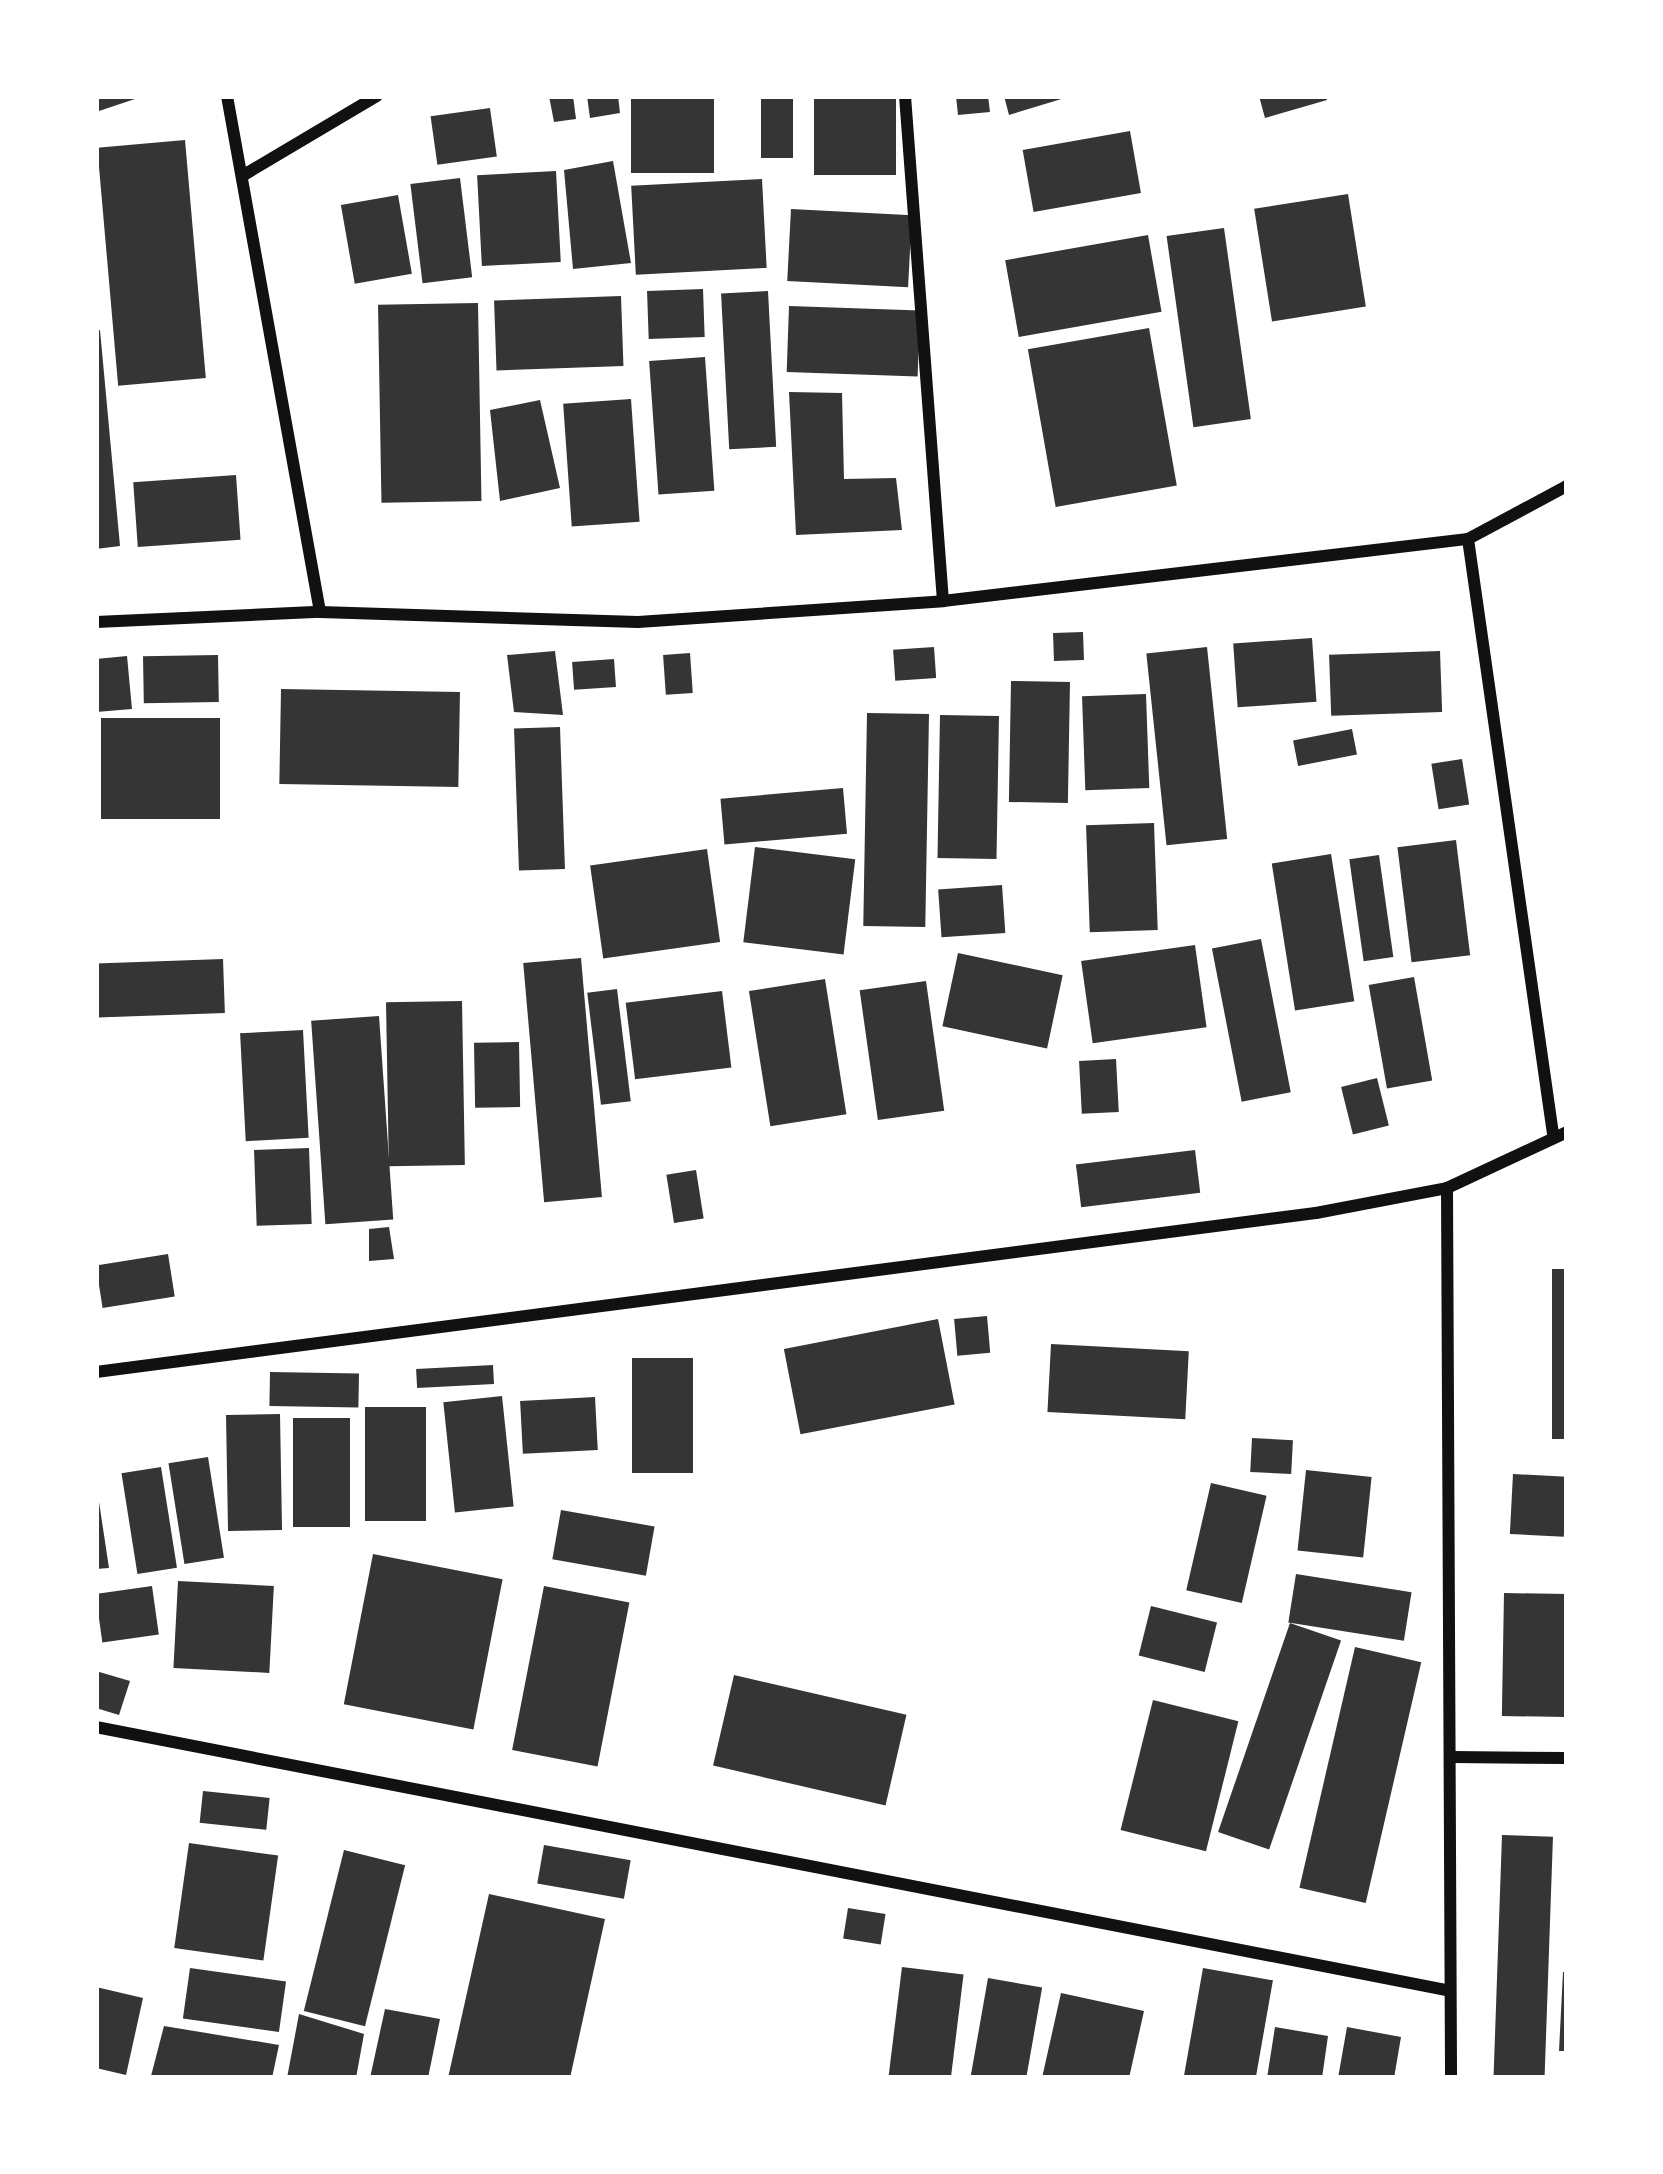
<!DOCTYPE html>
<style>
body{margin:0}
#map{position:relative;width:1663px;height:2174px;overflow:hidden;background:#fff;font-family:"DM Sans",sans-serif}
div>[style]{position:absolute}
.building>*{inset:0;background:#353535;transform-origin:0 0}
.minor>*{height:12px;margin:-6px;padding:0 6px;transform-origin:6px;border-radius:6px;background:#111}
span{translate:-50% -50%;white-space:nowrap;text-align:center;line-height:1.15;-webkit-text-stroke:12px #fff;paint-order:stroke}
.frame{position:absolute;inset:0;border:99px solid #fff;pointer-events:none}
</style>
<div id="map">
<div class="building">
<div style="clip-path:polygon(96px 96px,141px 96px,141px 97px,96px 112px)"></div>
<div style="clip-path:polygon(549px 96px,573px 96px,576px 119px,554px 122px)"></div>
<div style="clip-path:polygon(587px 96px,618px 96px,620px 113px,590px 118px)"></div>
<div style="left:631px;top:96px;width:83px;height:77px"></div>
<div style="left:761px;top:96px;width:32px;height:62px"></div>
<div style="left:814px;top:96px;width:82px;height:79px"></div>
<div style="clip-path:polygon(956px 96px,988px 96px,990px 112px,958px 115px)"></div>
<div style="clip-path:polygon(1004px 96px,1068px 96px,1068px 97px,1009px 115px)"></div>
<div style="clip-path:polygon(1259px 96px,1326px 96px,1327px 100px,1265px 118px)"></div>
<div style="left:490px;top:108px;width:49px;height:60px;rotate:82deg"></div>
<div style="left:1130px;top:131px;width:63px;height:109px;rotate:80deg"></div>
<div style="left:185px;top:140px;width:239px;height:88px;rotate:85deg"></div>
<div style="clip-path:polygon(613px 161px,631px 263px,573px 269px,564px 170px)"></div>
<div style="left:556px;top:171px;width:91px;height:79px;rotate:87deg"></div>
<div style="left:460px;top:178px;width:100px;height:50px;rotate:83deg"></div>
<div style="left:762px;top:179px;width:89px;height:131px;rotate:87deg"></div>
<div style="left:1348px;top:194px;width:114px;height:95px;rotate:81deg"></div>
<div style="left:398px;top:195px;width:80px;height:58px;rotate:80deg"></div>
<div style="left:791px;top:209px;width:121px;height:72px;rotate:3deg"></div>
<div style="left:1224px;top:228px;width:193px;height:58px;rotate:82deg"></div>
<div style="left:1148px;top:235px;width:78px;height:145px;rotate:80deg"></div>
<div style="left:703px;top:289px;width:48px;height:56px;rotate:88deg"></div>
<div style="left:768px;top:291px;width:156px;height:47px;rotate:87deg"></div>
<div style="left:621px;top:296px;width:70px;height:127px;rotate:88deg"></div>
<div style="left:478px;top:303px;width:198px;height:100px;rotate:89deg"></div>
<div style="left:789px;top:306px;width:131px;height:66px;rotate:2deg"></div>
<div style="left:1149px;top:328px;width:160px;height:123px;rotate:80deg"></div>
<div style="clip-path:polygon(100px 330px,120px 546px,96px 549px,96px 331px)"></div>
<div style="left:705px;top:357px;width:134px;height:56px;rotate:86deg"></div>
<div style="clip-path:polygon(789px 392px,842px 393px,844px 479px,896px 478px,902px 530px,796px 535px)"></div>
<div style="left:631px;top:399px;width:123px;height:68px;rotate:86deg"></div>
<div style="clip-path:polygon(540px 400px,560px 488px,500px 501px,490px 410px)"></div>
<div style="left:236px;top:475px;width:65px;height:103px;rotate:86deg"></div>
<div style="left:1083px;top:632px;width:28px;height:30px;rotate:88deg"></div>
<div style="left:1312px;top:638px;width:64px;height:79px;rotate:86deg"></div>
<div style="left:934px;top:647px;width:31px;height:41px;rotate:86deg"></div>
<div style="left:1207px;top:647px;width:193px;height:61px;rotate:84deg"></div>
<div style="clip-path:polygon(555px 651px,563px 715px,514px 712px,507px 655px)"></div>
<div style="left:1440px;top:651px;width:61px;height:111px;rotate:88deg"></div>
<div style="left:690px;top:653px;width:40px;height:27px;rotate:86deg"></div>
<div style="left:218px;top:655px;width:47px;height:75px;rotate:89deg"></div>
<div style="clip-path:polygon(127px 656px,132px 709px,96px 712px,96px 659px)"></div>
<div style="left:614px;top:659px;width:28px;height:42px;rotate:86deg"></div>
<div style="left:1011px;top:681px;width:59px;height:121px;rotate:1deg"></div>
<div style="left:281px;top:689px;width:179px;height:95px;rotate:1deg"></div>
<div style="left:1146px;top:694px;width:94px;height:64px;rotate:88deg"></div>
<div style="left:867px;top:713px;width:62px;height:213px;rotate:1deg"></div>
<div style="left:940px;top:715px;width:59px;height:143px;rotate:1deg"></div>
<div style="left:220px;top:718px;width:101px;height:119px;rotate:90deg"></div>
<div style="left:560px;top:727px;width:142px;height:46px;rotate:88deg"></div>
<div style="left:1352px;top:729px;width:26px;height:60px;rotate:79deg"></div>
<div style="left:1462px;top:759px;width:46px;height:31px;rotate:81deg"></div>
<div style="left:843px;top:788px;width:46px;height:123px;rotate:85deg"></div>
<div style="left:1154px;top:823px;width:107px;height:68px;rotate:88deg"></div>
<div style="left:1456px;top:840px;width:116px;height:59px;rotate:83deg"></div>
<div style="left:755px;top:847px;width:101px;height:96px;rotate:7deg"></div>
<div style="left:707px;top:849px;width:94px;height:118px;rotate:82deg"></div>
<div style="left:1331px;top:854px;width:149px;height:60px;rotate:81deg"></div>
<div style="left:1379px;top:855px;width:103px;height:30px;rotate:82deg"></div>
<div style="left:1002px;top:885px;width:48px;height:64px;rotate:86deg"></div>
<div style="left:1261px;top:939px;width:156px;height:50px;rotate:79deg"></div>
<div style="left:1195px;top:945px;width:83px;height:115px;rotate:82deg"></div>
<div style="left:958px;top:953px;width:107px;height:75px;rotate:12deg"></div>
<div style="left:581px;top:958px;width:240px;height:58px;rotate:85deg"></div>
<div style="left:223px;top:959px;width:54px;height:127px;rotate:88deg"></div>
<div style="left:1414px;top:977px;width:105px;height:46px;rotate:80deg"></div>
<div style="left:825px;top:979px;width:137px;height:77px;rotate:81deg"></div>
<div style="left:926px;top:981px;width:131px;height:67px;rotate:82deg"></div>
<div style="left:617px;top:989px;width:113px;height:30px;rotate:83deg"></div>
<div style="left:722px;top:991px;width:77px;height:97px;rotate:83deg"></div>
<div style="left:462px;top:1001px;width:164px;height:76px;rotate:89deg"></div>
<div style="left:379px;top:1016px;width:204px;height:68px;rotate:86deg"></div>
<div style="left:303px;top:1030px;width:108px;height:63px;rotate:87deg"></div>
<div style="left:519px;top:1042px;width:65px;height:45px;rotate:89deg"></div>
<div style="left:1116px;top:1059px;width:53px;height:37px;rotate:87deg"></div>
<div style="left:1377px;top:1078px;width:49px;height:37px;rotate:76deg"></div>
<div style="left:309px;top:1148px;width:76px;height:55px;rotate:88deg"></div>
<div style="left:1195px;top:1150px;width:43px;height:120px;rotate:83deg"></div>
<div style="left:696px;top:1170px;width:49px;height:30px;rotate:81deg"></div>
<div style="clip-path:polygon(389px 1227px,394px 1259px,369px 1261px,369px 1229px)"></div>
<div style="left:168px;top:1254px;width:43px;height:73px;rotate:81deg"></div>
<div style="left:1552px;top:1269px;width:15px;height:170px"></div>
<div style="left:987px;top:1316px;width:37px;height:33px;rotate:85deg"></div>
<div style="left:938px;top:1319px;width:87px;height:157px;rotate:79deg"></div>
<div style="left:1051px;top:1344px;width:138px;height:68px;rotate:3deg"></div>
<div style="left:632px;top:1358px;width:61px;height:115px"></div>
<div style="left:493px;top:1365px;width:19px;height:77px;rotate:87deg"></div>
<div style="left:270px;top:1372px;width:89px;height:34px;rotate:1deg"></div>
<div style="left:502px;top:1396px;width:111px;height:59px;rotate:84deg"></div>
<div style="left:595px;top:1397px;width:53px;height:75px;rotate:87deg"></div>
<div style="left:365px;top:1407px;width:61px;height:114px"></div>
<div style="left:280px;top:1414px;width:116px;height:54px;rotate:89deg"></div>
<div style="left:293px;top:1418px;width:57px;height:109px"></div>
<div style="left:1252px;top:1438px;width:41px;height:34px;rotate:3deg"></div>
<div style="left:208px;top:1457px;width:102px;height:40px;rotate:81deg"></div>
<div style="left:161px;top:1467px;width:102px;height:40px;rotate:81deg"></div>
<div style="left:1306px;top:1470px;width:66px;height:81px;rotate:6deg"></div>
<div style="left:1513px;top:1474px;width:54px;height:60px;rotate:3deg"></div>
<div style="clip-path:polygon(96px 1482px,109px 1568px,96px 1569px)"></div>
<div style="left:1211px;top:1483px;width:57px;height:110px;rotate:13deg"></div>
<div style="left:561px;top:1510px;width:95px;height:50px;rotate:10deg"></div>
<div style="left:373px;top:1554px;width:132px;height:153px;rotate:11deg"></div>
<div style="left:1296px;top:1574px;width:117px;height:49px;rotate:9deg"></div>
<div style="left:178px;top:1581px;width:96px;height:87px;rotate:3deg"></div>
<div style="left:152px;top:1586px;width:49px;height:57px;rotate:82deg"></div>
<div style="left:544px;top:1586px;width:87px;height:167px;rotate:11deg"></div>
<div style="left:1504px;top:1593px;width:63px;height:123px;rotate:1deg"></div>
<div style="left:1151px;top:1606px;width:68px;height:51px;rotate:14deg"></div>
<div style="left:1290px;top:1623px;width:54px;height:221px;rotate:19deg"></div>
<div style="left:1355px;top:1647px;width:68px;height:247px;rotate:13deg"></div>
<div style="clip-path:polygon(96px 1671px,130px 1681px,119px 1715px,96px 1708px)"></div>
<div style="left:734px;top:1675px;width:177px;height:93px;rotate:13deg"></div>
<div style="left:1153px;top:1700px;width:88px;height:134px;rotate:14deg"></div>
<div style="left:203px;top:1791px;width:67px;height:32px;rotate:6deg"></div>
<div style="left:1502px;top:1835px;width:51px;height:243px;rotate:2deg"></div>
<div style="left:189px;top:1843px;width:90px;height:106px;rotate:8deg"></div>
<div style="left:544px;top:1845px;width:88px;height:39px;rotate:10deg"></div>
<div style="left:344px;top:1850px;width:63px;height:166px;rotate:14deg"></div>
<div style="clip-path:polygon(489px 1894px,605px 1919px,570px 2078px,448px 2078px)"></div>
<div style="left:848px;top:1908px;width:38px;height:31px;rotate:9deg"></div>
<div style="left:902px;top:1967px;width:62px;height:112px;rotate:7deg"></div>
<div style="left:190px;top:1968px;width:97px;height:51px;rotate:8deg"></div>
<div style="left:1203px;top:1968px;width:71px;height:112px;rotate:10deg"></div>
<div style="clip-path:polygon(1563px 1972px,1567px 1972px,1567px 2051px,1559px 2051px)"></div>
<div style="left:988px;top:1978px;width:55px;height:101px;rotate:10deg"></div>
<div style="clip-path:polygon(96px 1987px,143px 1998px,126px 2075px,96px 2068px)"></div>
<div style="clip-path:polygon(1061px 1993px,1144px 2011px,1129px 2078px,1042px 2078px)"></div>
<div style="clip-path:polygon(385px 2009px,440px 2019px,428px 2078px,370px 2078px)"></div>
<div style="clip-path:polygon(299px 2014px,364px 2034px,356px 2078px,287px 2078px)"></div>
<div style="clip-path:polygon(164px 2026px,279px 2045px,272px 2078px,151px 2076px)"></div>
<div style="clip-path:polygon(1275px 2027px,1328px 2036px,1322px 2078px,1267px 2078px)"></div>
<div style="clip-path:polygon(1347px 2027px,1401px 2037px,1394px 2078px,1338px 2078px)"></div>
</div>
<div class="minor">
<div style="left:227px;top:96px;width:524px;rotate:79.78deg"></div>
<div style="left:905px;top:96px;width:506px;rotate:85.7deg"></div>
<div style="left:242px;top:176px;width:157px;rotate:-30.7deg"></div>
<div style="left:1468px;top:539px;width:601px;rotate:81.87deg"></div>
<div style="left:96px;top:622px;width:224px;rotate:-2.6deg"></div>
<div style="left:320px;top:612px;width:318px;rotate:1.8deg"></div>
<div style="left:638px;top:622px;width:306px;rotate:-3.9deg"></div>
<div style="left:943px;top:601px;width:529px;rotate:-6.74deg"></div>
<div style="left:1468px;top:539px;width:112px;rotate:-28.2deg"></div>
<div style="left:1447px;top:1188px;width:890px;rotate:89.74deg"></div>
<div style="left:96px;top:1372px;width:1230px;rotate:-7.43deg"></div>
<div style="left:1316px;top:1213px;width:133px;rotate:-10.8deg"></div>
<div style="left:1447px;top:1188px;width:132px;rotate:-25deg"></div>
<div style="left:96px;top:1727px;width:1376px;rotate:11.02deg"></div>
<div style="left:1452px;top:1757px;width:115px;rotate:0.5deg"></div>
</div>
<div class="frame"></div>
</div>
